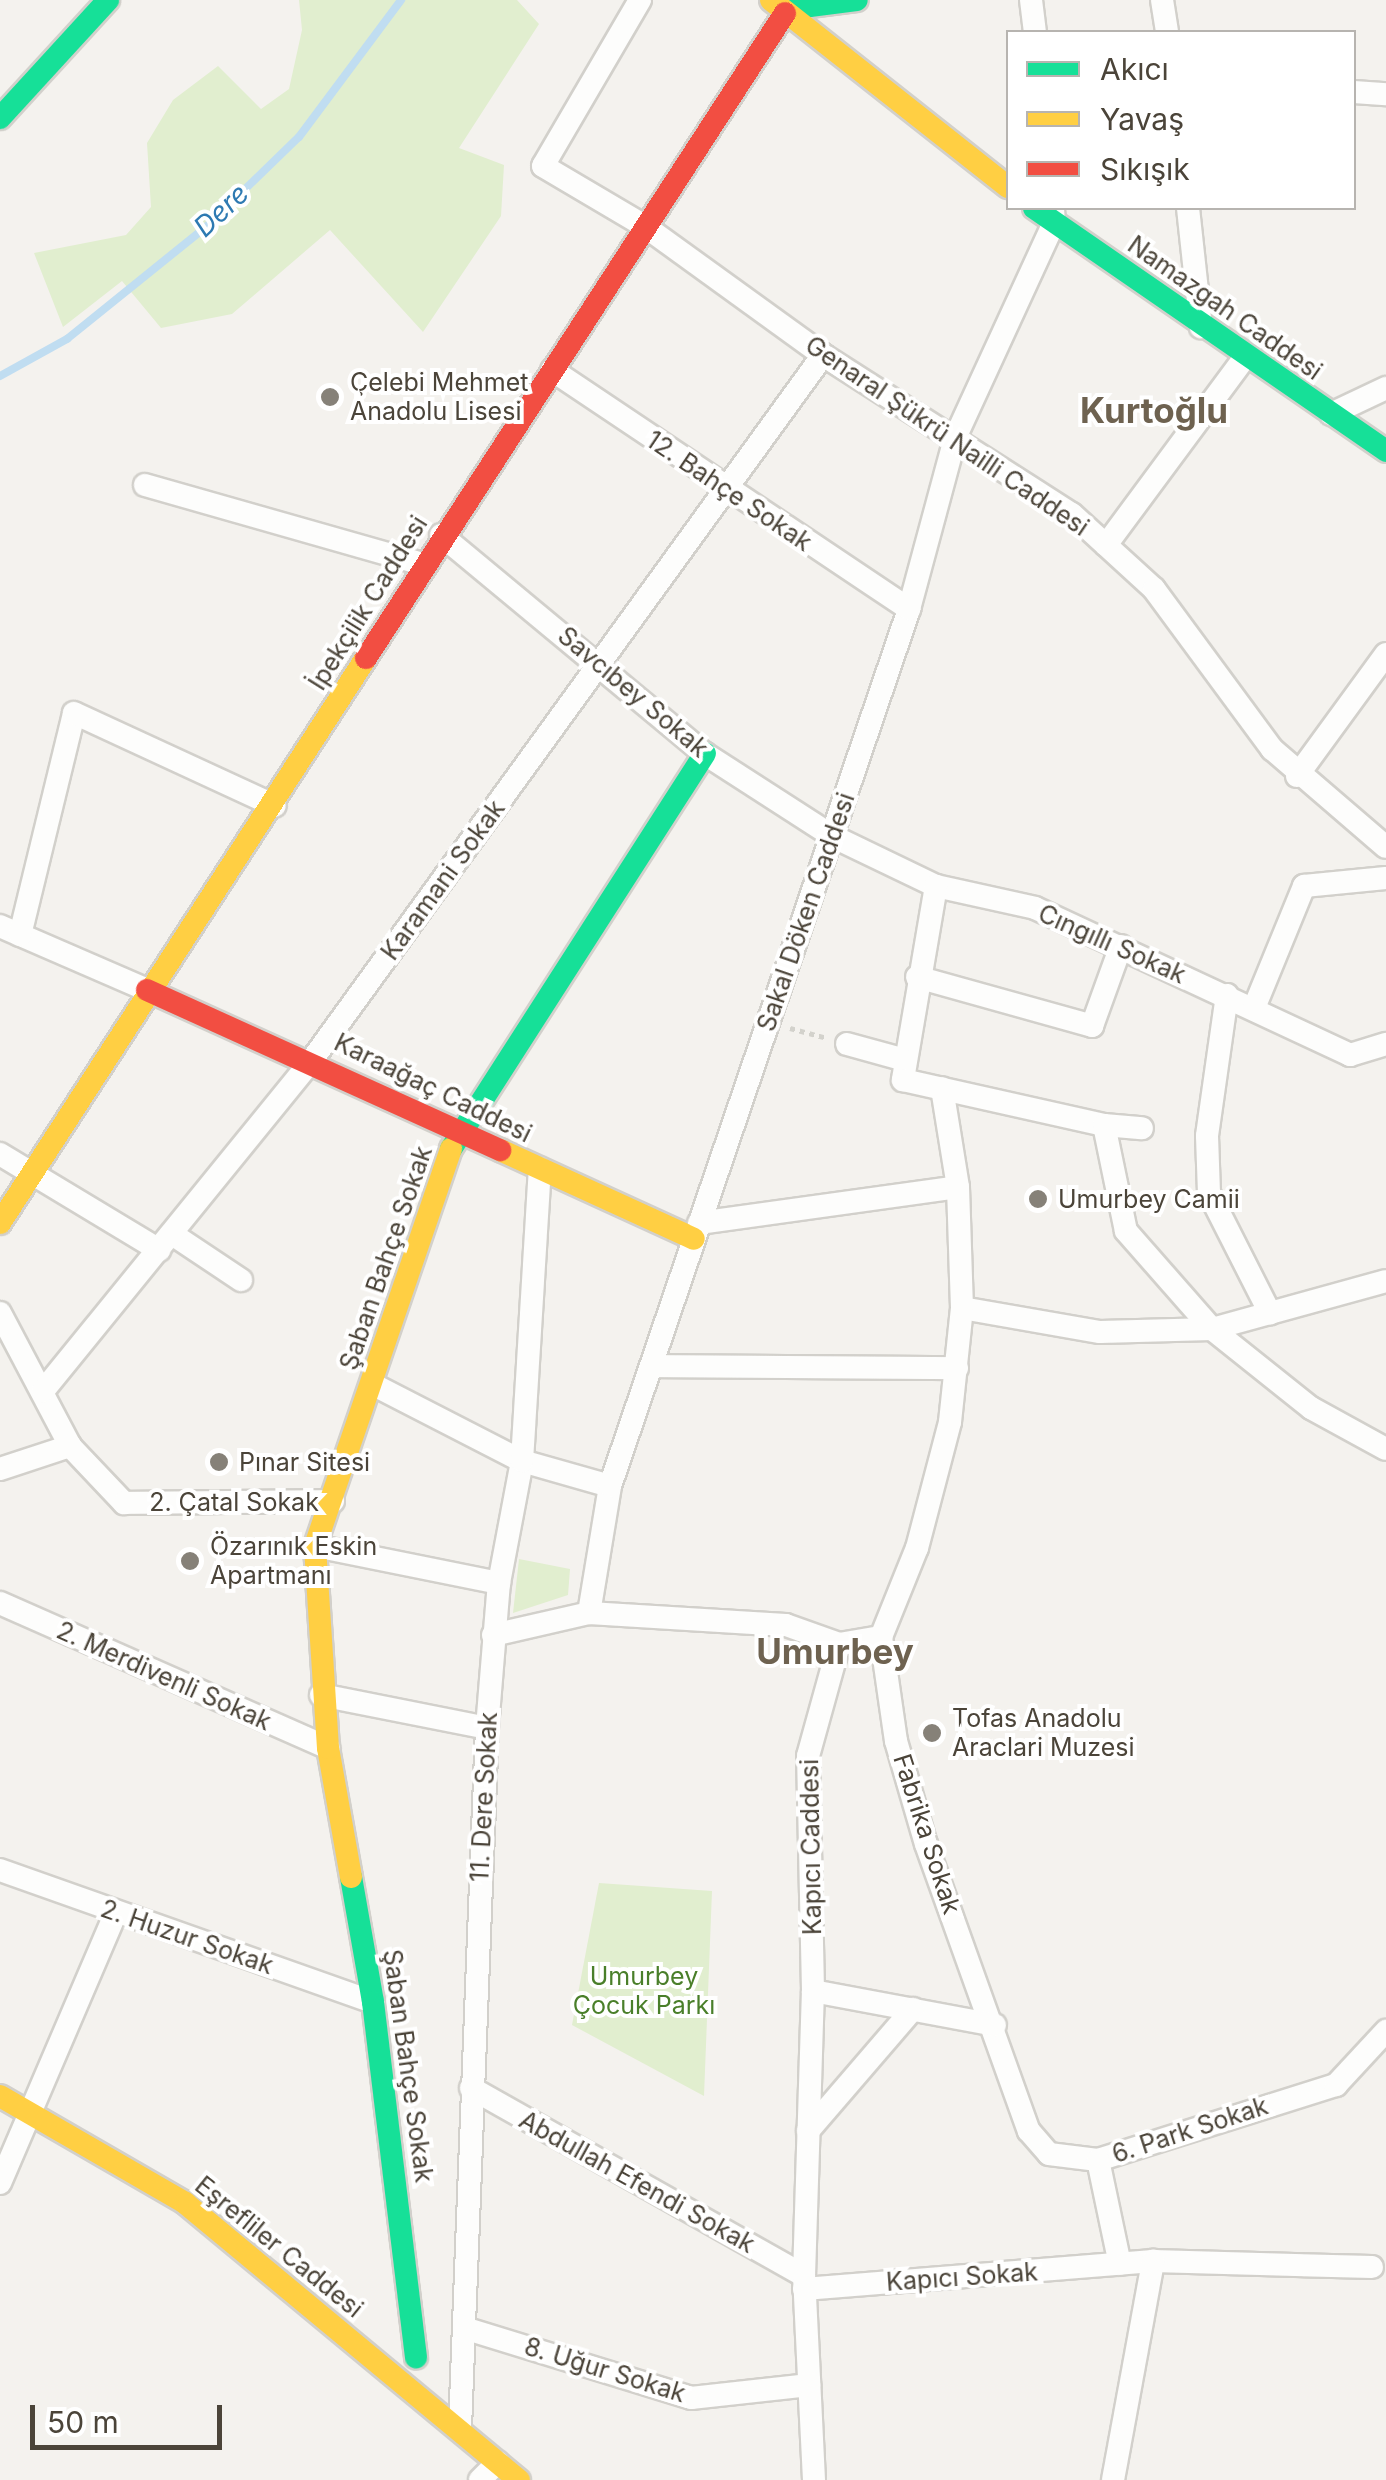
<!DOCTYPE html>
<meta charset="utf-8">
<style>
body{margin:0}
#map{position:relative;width:1386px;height:2480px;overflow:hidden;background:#f4f2ee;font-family:Inter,sans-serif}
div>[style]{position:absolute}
.green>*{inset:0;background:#e1eecf}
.stream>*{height:8px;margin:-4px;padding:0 4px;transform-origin:4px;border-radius:4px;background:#c0ddf1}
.path>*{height:5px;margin-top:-2.5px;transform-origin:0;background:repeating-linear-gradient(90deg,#d3d2cc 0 5px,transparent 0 10px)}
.roads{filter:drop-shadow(2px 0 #d2d0cb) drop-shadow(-2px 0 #d2d0cb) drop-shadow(0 2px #d2d0cb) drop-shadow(0 -2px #d2d0cb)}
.street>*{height:22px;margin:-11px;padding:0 11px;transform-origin:11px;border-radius:11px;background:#fdfdfc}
.fast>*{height:22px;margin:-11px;padding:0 11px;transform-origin:11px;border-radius:11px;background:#16e098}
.slow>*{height:22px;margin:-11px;padding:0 11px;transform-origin:11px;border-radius:11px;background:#ffcf43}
.jam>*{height:22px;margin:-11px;padding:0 11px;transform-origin:11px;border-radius:11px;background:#f24e42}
.dots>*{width:28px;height:28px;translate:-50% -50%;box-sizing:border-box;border:5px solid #fff;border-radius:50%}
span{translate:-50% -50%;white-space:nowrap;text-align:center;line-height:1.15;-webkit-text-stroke:8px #fff;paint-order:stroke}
.street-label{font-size:25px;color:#4b4439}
.poi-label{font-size:25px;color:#4b4439}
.left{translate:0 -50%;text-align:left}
.park-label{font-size:25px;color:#4a7f2a}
.water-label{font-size:28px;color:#2e7ab2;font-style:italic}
.district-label{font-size:35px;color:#6e6250;font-weight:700}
.legend{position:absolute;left:1006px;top:30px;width:350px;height:180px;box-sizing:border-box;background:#fff;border:2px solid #b7b4b0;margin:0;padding:12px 18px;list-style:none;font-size:30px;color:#4b4439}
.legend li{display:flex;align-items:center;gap:20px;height:50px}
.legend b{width:50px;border:2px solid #b7b4b0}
.scale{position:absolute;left:30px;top:2405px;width:192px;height:45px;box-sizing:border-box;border:5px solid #4b4439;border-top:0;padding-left:12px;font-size:30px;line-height:35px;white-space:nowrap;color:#4b4439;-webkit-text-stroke:8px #fff;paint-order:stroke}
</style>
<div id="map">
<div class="green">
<div style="clip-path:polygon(299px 0,517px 0,539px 24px,459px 148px,504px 165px,501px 216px,423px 332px,330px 230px,232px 314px,161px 328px,122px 281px,63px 327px,34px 253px,126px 235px,151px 207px,147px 143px,173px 100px,218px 66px,261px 109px,289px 89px,302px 30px)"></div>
<div style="clip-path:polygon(519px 1559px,570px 1569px,568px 1595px,513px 1613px)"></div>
<div style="clip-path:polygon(599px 1883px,712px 1891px,704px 2096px,572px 2025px)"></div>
</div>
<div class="stream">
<div style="left:0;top:376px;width:77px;rotate:-28.9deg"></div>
<div style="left:67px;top:339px;width:179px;rotate:-38.9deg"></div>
<div style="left:206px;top:227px;width:129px;rotate:-44.1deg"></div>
<div style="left:299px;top:137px;width:171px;rotate:-53.3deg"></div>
</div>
<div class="path">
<div style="left:790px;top:1028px;width:39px;rotate:15deg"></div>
</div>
<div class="roads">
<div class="street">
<div style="left:640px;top:0;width:192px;rotate:120.3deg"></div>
<div style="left:543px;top:166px;width:120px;rotate:30.6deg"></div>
<div style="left:646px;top:227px;width:218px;rotate:35.9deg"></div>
<div style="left:823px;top:355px;width:295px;rotate:32.6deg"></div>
<div style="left:1072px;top:514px;width:111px;rotate:42.4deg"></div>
<div style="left:1154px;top:589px;width:199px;rotate:53.6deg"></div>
<div style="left:1272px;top:749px;width:150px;rotate:40.7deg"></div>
<div style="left:1031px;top:0;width:32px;rotate:83deg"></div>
<div style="left:1162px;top:0;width:32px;rotate:81deg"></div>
<div style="left:1354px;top:92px;width:32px;rotate:4deg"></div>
<div style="left:1188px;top:208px;width:120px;rotate:83.8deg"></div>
<div style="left:552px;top:370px;width:430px;rotate:33.8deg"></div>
<div style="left:1331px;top:414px;width:61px;rotate:-25.3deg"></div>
<div style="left:145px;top:485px;width:289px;rotate:15.9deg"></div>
<div style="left:441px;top:535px;width:343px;rotate:39.7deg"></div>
<div style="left:705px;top:754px;width:151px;rotate:32.8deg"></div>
<div style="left:832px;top:836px;width:115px;rotate:25.7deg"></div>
<div style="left:936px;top:886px;width:101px;rotate:12.5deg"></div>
<div style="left:1035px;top:908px;width:348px;rotate:25deg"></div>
<div style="left:1350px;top:1055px;width:38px;rotate:-17deg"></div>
<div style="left:1106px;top:545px;width:234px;rotate:-53.5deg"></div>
<div style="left:1297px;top:776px;width:151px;rotate:-53.9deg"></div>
<div style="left:936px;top:886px;width:197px;rotate:99.7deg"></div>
<div style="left:903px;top:1080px;width:206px;rotate:12.6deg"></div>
<div style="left:1104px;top:1125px;width:108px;rotate:78.3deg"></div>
<div style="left:1126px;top:1231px;width:130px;rotate:48.7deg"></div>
<div style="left:1212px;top:1329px;width:127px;rotate:38.6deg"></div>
<div style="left:1311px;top:1408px;width:85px;rotate:28.7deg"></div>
<div style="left:0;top:926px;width:160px;rotate:23.5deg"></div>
<div style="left:20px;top:935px;width:228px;rotate:-76.3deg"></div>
<div style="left:74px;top:713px;width:221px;rotate:24.8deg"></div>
<div style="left:917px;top:977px;width:182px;rotate:15.6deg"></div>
<div style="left:1092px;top:1026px;width:85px;rotate:-70.1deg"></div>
<div style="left:1227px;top:995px;width:142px;rotate:98.1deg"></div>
<div style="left:1207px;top:1136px;width:57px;rotate:88deg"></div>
<div style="left:1209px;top:1193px;width:135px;rotate:63.1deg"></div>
<div style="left:1254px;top:1008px;width:132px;rotate:-67.7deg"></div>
<div style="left:1304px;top:886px;width:82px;rotate:-5.6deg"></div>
<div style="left:847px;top:1044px;width:57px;rotate:15.3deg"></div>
<div style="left:1104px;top:1125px;width:38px;rotate:5deg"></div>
<div style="left:0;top:1154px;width:186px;rotate:31.1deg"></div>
<div style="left:699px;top:1223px;width:261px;rotate:-7.9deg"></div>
<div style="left:172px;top:1234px;width:83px;rotate:33.7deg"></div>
<div style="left:962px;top:1308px;width:140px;rotate:9.9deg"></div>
<div style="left:1100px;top:1332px;width:112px;rotate:-1.5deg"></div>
<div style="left:1212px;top:1329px;width:180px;rotate:-15.4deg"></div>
<div style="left:0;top:1313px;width:150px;rotate:62.2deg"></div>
<div style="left:70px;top:1446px;width:79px;rotate:46.5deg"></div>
<div style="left:124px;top:1503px;width:209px;rotate:-0.5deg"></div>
<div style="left:652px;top:1366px;width:305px;rotate:0.4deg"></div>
<div style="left:372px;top:1384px;width:169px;rotate:27.2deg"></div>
<div style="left:522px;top:1461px;width:91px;rotate:15.9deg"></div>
<div style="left:43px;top:1391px;width:427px;rotate:-50.9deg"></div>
<div style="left:312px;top:1060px;width:871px;rotate:-54.06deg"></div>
<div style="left:0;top:1469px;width:74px;rotate:-18.2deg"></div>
<div style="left:315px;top:1546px;width:188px;rotate:11.4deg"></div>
<div style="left:0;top:1603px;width:359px;rotate:23.8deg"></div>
<div style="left:589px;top:1613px;width:129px;rotate:-80.6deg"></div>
<div style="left:610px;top:1486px;width:927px;rotate:-71.17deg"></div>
<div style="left:909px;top:609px;width:177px;rotate:-74.9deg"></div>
<div style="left:955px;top:438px;width:237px;rotate:-65.3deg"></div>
<div style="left:1054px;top:223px;width:13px;rotate:-94deg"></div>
<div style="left:493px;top:1635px;width:98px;rotate:-12.9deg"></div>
<div style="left:589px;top:1613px;width:197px;rotate:3.5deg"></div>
<div style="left:786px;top:1625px;width:56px;rotate:19.7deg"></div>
<div style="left:881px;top:1637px;width:105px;rotate:81.8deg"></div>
<div style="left:896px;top:1741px;width:107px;rotate:73.8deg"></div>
<div style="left:926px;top:1844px;width:305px;rotate:70.3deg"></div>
<div style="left:1029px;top:2131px;width:30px;rotate:49deg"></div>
<div style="left:1049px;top:2154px;width:49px;rotate:7deg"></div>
<div style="left:1098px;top:2160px;width:250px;rotate:-17.5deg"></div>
<div style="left:1336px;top:2085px;width:74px;rotate:-47.2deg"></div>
<div style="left:321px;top:1695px;width:169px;rotate:11.2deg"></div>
<div style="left:0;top:1870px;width:396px;rotate:19.5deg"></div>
<div style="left:813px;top:1991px;width:185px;rotate:10.6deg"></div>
<div style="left:471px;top:2088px;width:382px;rotate:29.4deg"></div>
<div style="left:808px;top:2131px;width:161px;rotate:-49.3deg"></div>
<div style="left:1098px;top:2160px;width:106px;rotate:78.1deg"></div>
<div style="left:0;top:2183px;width:295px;rotate:-66.8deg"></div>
<div style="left:804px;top:2289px;width:350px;rotate:-4.6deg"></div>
<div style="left:1153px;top:2261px;width:219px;rotate:1.6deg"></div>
<div style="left:464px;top:2328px;width:238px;rotate:17.1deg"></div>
<div style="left:691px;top:2398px;width:119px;rotate:-6.3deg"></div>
<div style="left:460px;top:2428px;width:701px;rotate:-87.79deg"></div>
<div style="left:487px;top:1728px;width:145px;rotate:-85.3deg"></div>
<div style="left:499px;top:1583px;width:124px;rotate:-79.3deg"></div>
<div style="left:522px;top:1461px;width:293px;rotate:-86.5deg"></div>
<div style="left:480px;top:2480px;width:25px;rotate:-45deg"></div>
<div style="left:814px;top:2480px;width:204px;rotate:-92.8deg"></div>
<div style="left:804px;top:2276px;width:285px;rotate:-88.2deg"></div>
<div style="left:813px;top:1991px;width:235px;rotate:-91.2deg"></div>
<div style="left:808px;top:1756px;width:116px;rotate:-74.5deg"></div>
<div style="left:839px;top:1644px;width:43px;rotate:-9.5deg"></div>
<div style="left:881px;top:1637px;width:96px;rotate:-68deg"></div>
<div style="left:917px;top:1548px;width:130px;rotate:-75.3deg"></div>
<div style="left:950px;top:1422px;width:115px;rotate:-84deg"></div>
<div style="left:962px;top:1308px;width:121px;rotate:-91.9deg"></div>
<div style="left:958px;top:1187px;width:100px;rotate:-99.2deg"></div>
<div style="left:1113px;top:2480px;width:223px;rotate:-79.6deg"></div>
</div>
<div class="fast">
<div style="left:772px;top:0;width:38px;rotate:9deg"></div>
<div style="left:810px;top:6px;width:47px;rotate:-7.3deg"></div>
<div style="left:0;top:118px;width:160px;rotate:-47.5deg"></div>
<div style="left:1034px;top:208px;width:428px;rotate:34.6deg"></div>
<div style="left:451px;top:1149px;width:470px;rotate:-57.3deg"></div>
<div style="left:351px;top:1877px;width:127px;rotate:80deg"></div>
<div style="left:373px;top:2002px;width:358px;rotate:83.1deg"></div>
</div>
<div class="slow">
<div style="left:771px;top:0;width:302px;rotate:38.3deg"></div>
<div style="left:500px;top:1150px;width:213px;rotate:24.6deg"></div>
<div style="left:0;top:1223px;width:673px;rotate:-57.07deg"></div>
<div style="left:351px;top:1877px;width:131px;rotate:-100.1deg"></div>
<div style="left:328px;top:1748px;width:202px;rotate:-93.7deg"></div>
<div style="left:315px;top:1546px;width:420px;rotate:-71.1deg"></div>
<div style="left:0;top:2096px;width:214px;rotate:30deg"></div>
<div style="left:185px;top:2203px;width:434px;rotate:39.7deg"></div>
</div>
<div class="jam">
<div style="left:366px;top:658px;width:769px;rotate:-56.99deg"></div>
<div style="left:147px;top:990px;width:388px;rotate:24.4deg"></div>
</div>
</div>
<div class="dots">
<div style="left:330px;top:397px;background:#868178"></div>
<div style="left:1038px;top:1199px;background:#868178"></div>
<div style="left:219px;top:1462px;background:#868178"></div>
<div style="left:190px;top:1561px;background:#868178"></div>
<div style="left:932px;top:1733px;background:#868178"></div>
</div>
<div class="street-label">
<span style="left:1225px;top:308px;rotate:35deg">Namazgah Caddesi</span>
<span style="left:947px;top:436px;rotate:34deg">Genaral Şükrü Nailli Caddesi</span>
<span style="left:729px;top:491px;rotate:34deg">12. Bahçe Sokak</span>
<span style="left:368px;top:603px;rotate:-58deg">İpekçilik Caddesi</span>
<span style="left:633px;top:692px;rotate:40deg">Savcıbey Sokak</span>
<span style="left:443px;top:880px;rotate:-54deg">Karamani Sokak</span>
<span style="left:806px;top:912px;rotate:-71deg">Sakal Döken Caddesi</span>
<span style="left:1112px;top:944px;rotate:24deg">Cıngıllı Sokak</span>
<span style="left:433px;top:1088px;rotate:26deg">Karaağaç Caddesi</span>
<span style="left:386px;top:1258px;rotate:-71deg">Şaban Bahçe Sokak</span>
<span style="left:234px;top:1502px">2. Çatal Sokak</span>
<span style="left:164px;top:1676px;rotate:24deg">2. Merdivenli Sokak</span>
<span style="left:484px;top:1797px;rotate:-87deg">11. Dere Sokak</span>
<span style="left:927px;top:1834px;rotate:72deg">Fabrika Sokak</span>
<span style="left:811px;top:1847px;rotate:-91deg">Kapıcı Caddesi</span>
<span style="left:187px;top:1937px;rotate:19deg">2. Huzur Sokak</span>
<span style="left:408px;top:2066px;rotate:82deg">Şaban Bahçe Sokak</span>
<span style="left:1190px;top:2130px;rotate:-18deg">6. Park Sokak</span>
<span style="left:637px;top:2182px;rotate:29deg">Abdullah Efendi Sokak</span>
<span style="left:279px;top:2247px;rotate:39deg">Eşrefliler Caddesi</span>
<span style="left:962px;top:2277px;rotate:-4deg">Kapıcı Sokak</span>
<span style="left:605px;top:2370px;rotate:17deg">8. Uğur Sokak</span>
</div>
<div class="poi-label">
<span class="left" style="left:350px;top:397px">Çelebi Mehmet<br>Anadolu Lisesi</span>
<span class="left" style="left:1058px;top:1199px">Umurbey Camii</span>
<span class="left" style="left:239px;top:1462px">Pınar Sitesi</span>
<span class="left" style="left:210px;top:1561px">Özarınık Eskin<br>Apartmanı</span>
<span class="left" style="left:952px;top:1733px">Tofas Anadolu<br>Araclari Muzesi</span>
</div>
<div class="park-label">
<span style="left:644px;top:1991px">Umurbey<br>Çocuk Parkı</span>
</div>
<div class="water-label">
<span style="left:221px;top:210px;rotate:-43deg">Dere</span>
</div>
<div class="district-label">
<span style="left:1154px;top:410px">Kurtoğlu</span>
<span style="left:835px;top:1651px">Umurbey</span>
</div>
<ul class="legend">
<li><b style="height:12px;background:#16e098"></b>Akıcı</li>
<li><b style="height:12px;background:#ffcf43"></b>Yavaş</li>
<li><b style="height:12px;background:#f24e42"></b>Sıkışık</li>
</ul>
<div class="scale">50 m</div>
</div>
